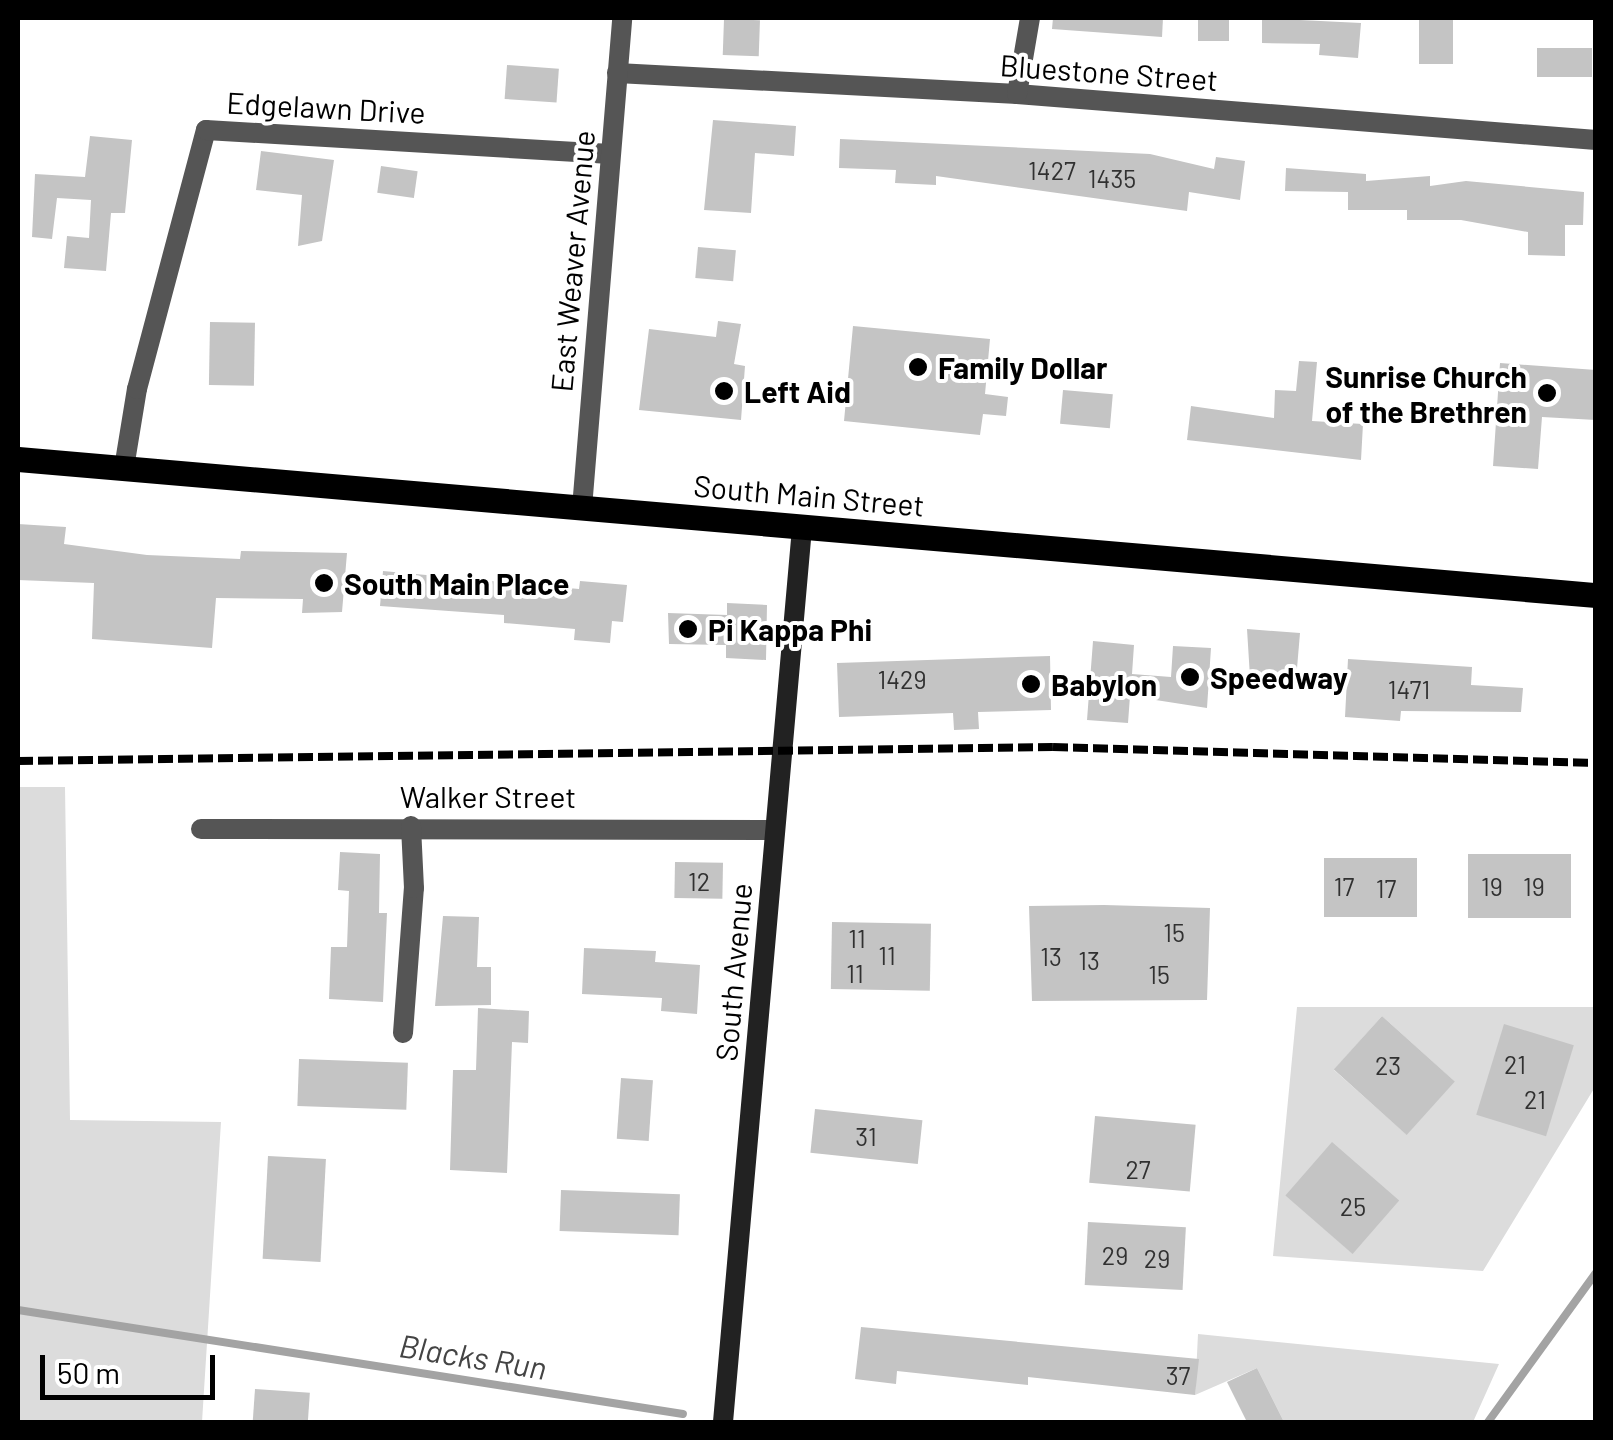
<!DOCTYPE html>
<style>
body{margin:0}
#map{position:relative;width:1613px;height:1440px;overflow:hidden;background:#fff;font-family:Barlow,sans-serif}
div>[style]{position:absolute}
.green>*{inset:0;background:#dcdcdc}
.stream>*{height:8px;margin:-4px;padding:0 4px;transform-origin:4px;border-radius:4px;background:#a3a3a3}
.building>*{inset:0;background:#c4c4c4;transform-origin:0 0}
.street>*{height:20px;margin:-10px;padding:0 10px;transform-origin:10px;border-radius:10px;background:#555}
.secondary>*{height:20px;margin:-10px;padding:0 10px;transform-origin:10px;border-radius:10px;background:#222}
.primary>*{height:25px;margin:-12.5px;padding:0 12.5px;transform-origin:12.5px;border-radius:12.5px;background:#000}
.rail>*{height:8px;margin-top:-4px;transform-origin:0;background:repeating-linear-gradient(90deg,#000 0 15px,transparent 0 20px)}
.dots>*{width:28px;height:28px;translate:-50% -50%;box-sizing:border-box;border:5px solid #fff;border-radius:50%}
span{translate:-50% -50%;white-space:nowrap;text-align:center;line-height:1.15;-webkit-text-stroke:8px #fff;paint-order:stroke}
.number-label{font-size:25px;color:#313131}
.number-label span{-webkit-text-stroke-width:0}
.street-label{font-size:30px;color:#000}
.poi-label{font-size:30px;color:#000;font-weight:700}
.left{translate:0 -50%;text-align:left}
.right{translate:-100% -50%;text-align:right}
.water-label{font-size:32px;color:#444;font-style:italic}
.frame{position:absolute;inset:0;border:20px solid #000;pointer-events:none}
.scale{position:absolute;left:40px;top:1355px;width:175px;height:45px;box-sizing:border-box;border:5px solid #000;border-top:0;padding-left:12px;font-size:30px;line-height:35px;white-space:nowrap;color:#000;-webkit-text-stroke:8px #fff;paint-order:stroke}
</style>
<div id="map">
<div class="green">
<div style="clip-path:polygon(18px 787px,65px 787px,70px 1120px,221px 1122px,202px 1422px,18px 1422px)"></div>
<div style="clip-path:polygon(evenodd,1297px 1007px,1595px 1007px,1595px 1087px,1483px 1271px,1273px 1256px,1297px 1007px,1382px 1016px,1454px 1081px,1406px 1134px,1334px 1070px,1382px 1016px,1297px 1007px,1287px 1196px,1398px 1200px,1352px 1253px,1287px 1196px)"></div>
<div style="clip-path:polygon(1198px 1334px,1499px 1364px,1473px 1422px,1284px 1422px,1257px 1368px,1195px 1395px)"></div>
</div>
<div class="stream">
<div style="left:18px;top:1310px;width:673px;rotate:8.89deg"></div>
<div style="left:1488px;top:1422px;width:184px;rotate:-54.1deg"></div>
</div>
<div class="building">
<div style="clip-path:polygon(1053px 18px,1163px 18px,1162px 37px,1052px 29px)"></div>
<div style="left:1198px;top:18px;width:31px;height:23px"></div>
<div style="clip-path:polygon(1262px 18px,1361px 23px,1358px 58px,1319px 55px,1320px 44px,1262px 43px)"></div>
<div style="left:1419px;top:18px;width:34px;height:46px"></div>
<div style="left:724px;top:19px;width:36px;height:36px;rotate:2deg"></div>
<div style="left:1537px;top:48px;width:55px;height:29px"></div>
<div style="left:507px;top:65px;width:52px;height:34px;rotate:4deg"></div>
<div style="clip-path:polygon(713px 120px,796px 126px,794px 156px,755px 153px,751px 213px,704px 210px)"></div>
<div style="clip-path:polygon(90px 136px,132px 140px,125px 213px,111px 213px,106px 271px,64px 268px,67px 236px,89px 238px,91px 200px,57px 198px,52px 239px,32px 237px,35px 174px,85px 177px)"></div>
<div style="clip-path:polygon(840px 139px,1150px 154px,1214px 169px,1216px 157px,1245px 161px,1240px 200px,1189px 192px,1187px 211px,936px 176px,936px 185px,895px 183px,896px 170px,839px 168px)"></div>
<div style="clip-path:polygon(261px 151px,334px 160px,322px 241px,298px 246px,302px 195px,256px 190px)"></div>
<div style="left:381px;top:166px;width:37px;height:27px;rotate:8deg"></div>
<div style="clip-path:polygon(1286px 168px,1366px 174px,1366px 181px,1430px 176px,1430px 186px,1466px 181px,1584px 192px,1583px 225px,1565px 225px,1565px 256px,1528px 255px,1528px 232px,1461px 220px,1407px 220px,1407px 210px,1348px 210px,1348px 192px,1285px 191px)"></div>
<div style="left:698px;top:247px;width:38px;height:31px;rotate:5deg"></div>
<div style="clip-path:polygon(718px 321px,741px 324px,734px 364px,745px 366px,741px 420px,639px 410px,649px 329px,716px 337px)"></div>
<div style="left:210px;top:322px;width:45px;height:63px;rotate:1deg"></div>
<div style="clip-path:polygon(853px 326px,990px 339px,985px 394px,1008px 397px,1006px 416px,983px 414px,980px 435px,844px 421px)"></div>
<div style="clip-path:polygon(1299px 361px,1317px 362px,1312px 421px,1363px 424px,1361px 460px,1187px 440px,1191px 406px,1274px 418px,1275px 390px,1296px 391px)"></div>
<div style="clip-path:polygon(1500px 363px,1596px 370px,1596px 420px,1542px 417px,1538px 469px,1493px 466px)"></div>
<div style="left:1063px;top:390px;width:50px;height:34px;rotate:5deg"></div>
<div style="clip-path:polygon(18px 524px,66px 527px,64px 544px,147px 555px,240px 559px,241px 551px,347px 553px,342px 612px,302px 613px,303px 599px,216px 598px,212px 648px,92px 639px,94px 583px,18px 580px)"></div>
<div style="clip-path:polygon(383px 571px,579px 589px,580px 581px,627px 585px,623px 622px,612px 621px,610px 643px,574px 640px,575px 629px,504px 623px,504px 615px,380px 606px)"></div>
<div style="clip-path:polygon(727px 603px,767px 605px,766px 660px,726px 658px,726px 645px,669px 644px,668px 613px,727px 615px)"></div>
<div style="clip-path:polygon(1247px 629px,1300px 633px,1296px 680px,1250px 677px)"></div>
<div style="clip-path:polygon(1093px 641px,1134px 645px,1132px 674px,1171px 677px,1173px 646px,1211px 648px,1207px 708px,1130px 696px,1128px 723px,1087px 720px)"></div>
<div style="clip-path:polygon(1050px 656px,1051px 710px,978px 712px,979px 729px,954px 730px,953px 713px,839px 717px,837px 663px)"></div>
<div style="clip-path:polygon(1348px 659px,1472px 667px,1471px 685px,1523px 688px,1521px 712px,1401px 711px,1400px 721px,1345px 717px)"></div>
<div style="clip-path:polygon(340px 852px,380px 854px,379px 913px,387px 913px,383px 1002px,329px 999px,331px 947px,347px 947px,349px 891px,338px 890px)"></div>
<div style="left:1571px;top:854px;width:64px;height:103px;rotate:90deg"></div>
<div style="left:1324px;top:858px;width:93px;height:59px"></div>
<div style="left:675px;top:862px;width:48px;height:36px;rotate:1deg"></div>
<div style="clip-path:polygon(1104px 905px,1210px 908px,1207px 1000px,1032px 1001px,1029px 906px)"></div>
<div style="clip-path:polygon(443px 916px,479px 917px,477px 967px,491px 967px,491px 1005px,435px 1006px)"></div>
<div style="left:832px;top:922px;width:99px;height:67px;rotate:1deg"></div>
<div style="clip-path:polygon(584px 948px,656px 951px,655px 962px,700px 965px,697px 1014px,661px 1011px,662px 998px,582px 994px)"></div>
<div style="clip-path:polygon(478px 1008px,529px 1011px,528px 1043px,512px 1042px,507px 1173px,450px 1170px,453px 1070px,476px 1070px)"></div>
<div style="left:1382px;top:1016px;width:98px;height:72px;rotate:42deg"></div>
<div style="left:1504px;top:1024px;width:73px;height:95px;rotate:17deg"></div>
<div style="left:299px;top:1059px;width:109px;height:47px;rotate:2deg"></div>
<div style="left:621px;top:1078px;width:32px;height:61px;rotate:4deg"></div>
<div style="left:815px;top:1109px;width:108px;height:44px;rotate:6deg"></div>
<div style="left:1095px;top:1116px;width:101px;height:67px;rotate:5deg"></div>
<div style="left:1332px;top:1142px;width:89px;height:71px;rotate:41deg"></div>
<div style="left:268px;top:1156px;width:58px;height:103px;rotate:3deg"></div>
<div style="left:561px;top:1190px;width:119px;height:41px;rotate:2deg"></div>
<div style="left:1088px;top:1222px;width:98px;height:63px;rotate:3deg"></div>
<div style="clip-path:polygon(861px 1327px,1199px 1359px,1195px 1395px,1028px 1377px,1028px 1385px,897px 1371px,896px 1384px,855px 1379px)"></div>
<div style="clip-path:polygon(1257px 1368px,1284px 1422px,1247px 1422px,1227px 1382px)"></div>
<div style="left:255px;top:1389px;width:55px;height:33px;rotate:4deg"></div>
</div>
<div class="street">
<div style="left:617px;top:73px;width:401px;rotate:3deg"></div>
<div style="left:1017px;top:94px;width:581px;rotate:4.54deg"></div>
<div style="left:1017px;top:94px;width:77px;rotate:-80.3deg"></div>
<div style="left:124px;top:468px;width:80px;rotate:-80.7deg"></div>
<div style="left:137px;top:389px;width:268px;rotate:-75.1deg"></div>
<div style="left:206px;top:130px;width:405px;rotate:3.4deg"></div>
<div style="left:582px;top:508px;width:492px;rotate:-85.3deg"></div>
<div style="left:201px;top:829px;width:574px;rotate:0.1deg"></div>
<div style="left:403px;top:1033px;width:145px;rotate:-85.7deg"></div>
<div style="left:414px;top:888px;width:62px;rotate:-92.8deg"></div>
</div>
<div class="secondary">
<div style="left:723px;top:1422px;width:897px;rotate:-84.95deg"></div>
</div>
<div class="primary">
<div style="left:18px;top:459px;width:1584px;rotate:4.93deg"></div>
</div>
<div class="rail">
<div style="left:18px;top:761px;width:1035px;rotate:-0.77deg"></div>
<div style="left:1053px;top:747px;width:543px;rotate:1.69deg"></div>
</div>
<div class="dots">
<div style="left:918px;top:367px;background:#000"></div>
<div style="left:724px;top:391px;background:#000"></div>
<div style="left:1547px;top:393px;background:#000"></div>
<div style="left:324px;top:583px;background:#000"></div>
<div style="left:688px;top:629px;background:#000"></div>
<div style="left:1190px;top:677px;background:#000"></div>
<div style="left:1031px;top:684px;background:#000"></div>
</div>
<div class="number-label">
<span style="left:1052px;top:170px">1427</span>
<span style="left:1112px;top:178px">1435</span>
<span style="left:902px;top:679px">1429</span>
<span style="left:1409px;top:689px">1471</span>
<span style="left:699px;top:881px">12</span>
<span style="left:1344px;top:886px">17</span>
<span style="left:1492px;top:886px">19</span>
<span style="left:1534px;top:886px">19</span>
<span style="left:1386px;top:888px">17</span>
<span style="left:1174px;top:932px">15</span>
<span style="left:857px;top:938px">11</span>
<span style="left:887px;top:955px">11</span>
<span style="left:1051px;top:956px">13</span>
<span style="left:1089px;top:960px">13</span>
<span style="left:855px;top:973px">11</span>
<span style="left:1159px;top:974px">15</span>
<span style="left:1515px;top:1064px">21</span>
<span style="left:1388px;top:1065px">23</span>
<span style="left:1535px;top:1099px">21</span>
<span style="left:866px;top:1136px">31</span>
<span style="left:1138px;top:1169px">27</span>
<span style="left:1353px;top:1206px">25</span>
<span style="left:1115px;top:1255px">29</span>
<span style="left:1157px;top:1258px">29</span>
<span style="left:1178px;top:1375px">37</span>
</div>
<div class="street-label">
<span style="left:1109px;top:72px;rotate:4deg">Bluestone Street</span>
<span style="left:326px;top:107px;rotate:3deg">Edgelawn Drive</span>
<span style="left:572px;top:261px;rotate:-85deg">East Weaver Avenue</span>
<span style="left:809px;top:495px;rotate:5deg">South Main Street</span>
<span style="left:488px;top:796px">Walker Street</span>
<span style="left:733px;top:972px;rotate:-85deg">South Avenue</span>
</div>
<div class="poi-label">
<span class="left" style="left:938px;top:367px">Family Dollar</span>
<span class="right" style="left:1527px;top:393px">Sunrise Church<br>of the Brethren</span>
<span class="left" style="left:744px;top:391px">Left Aid</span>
<span class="left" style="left:344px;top:583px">South Main Place</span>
<span class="left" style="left:708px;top:629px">Pi Kappa Phi</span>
<span class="left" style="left:1210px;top:677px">Speedway</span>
<span class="left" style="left:1051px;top:684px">Babylon</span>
</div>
<div class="water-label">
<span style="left:473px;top:1356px;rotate:9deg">Blacks Run</span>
</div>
<div class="frame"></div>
<div class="scale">50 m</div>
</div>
